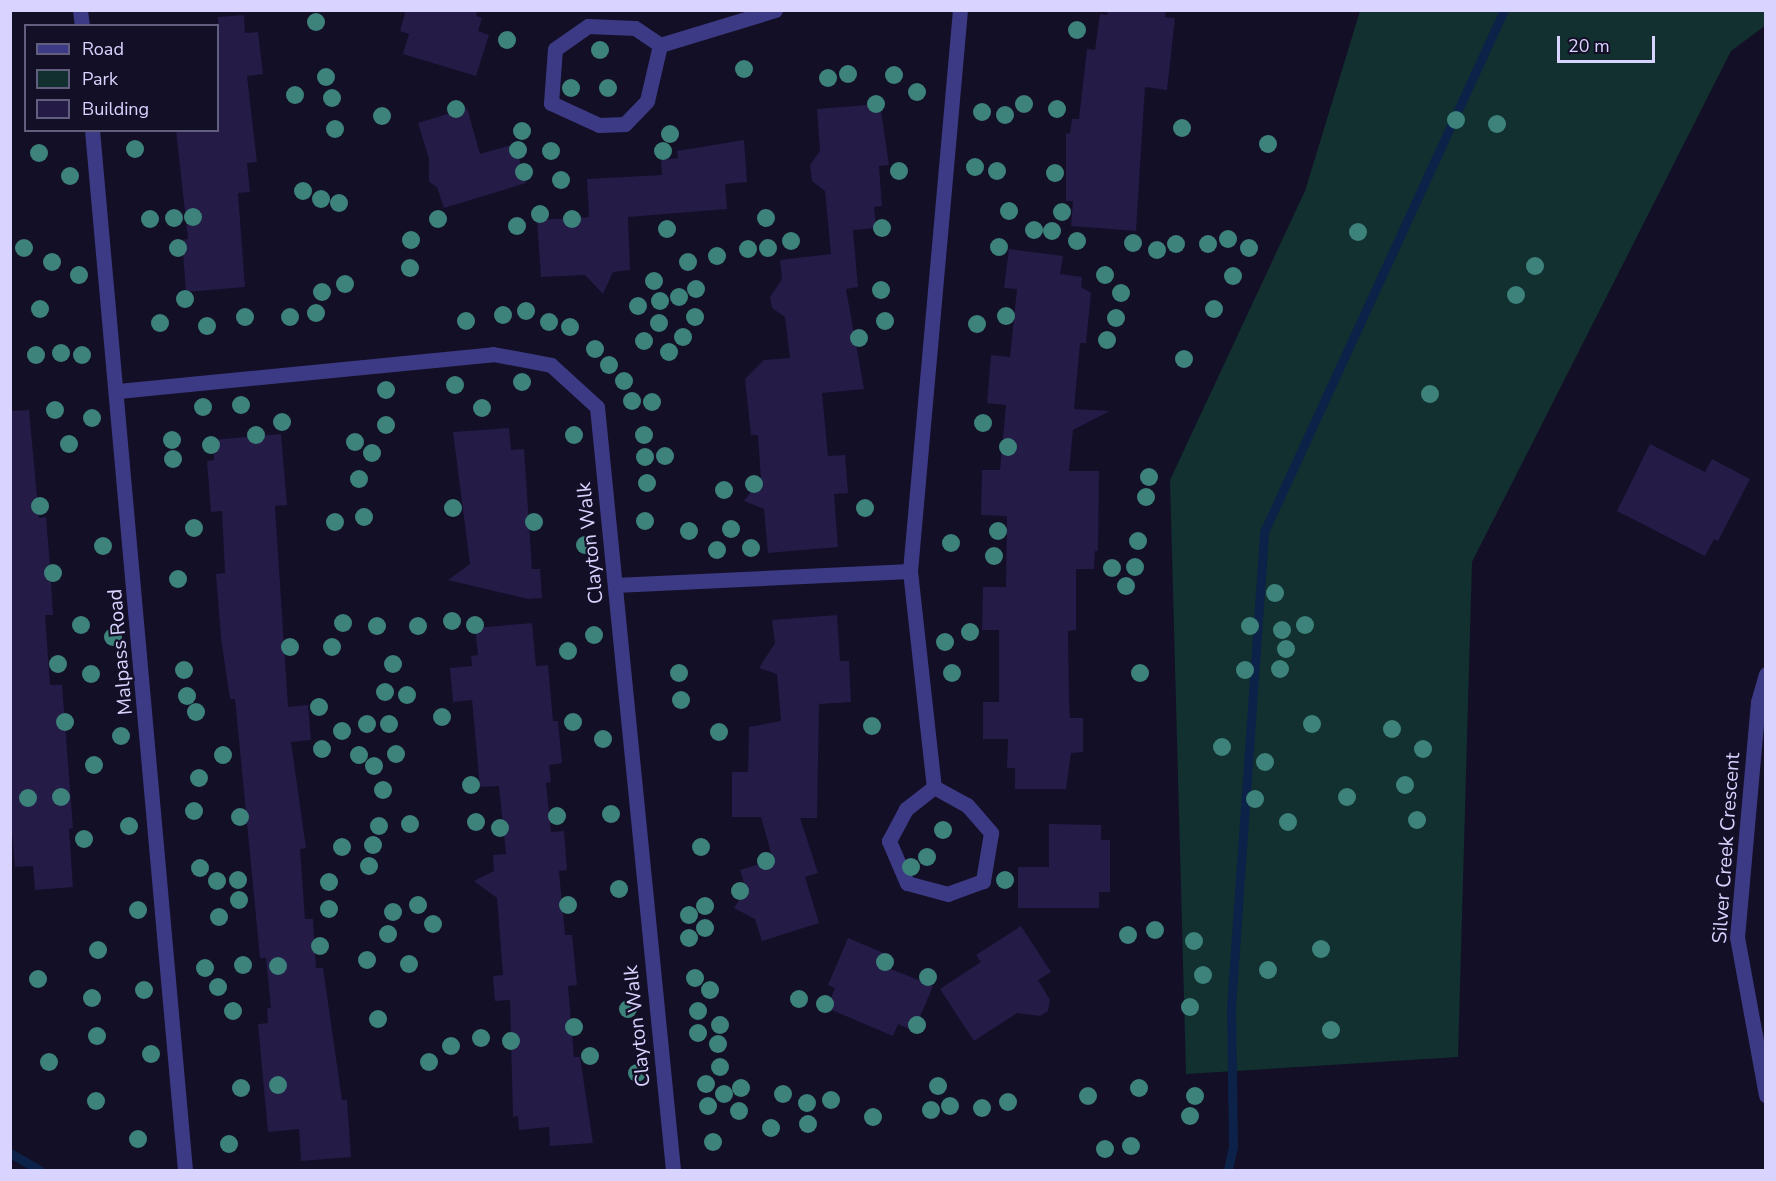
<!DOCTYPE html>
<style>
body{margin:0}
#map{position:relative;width:1776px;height:1181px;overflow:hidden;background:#130f26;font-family:"Nunito Sans",sans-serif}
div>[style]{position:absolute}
.green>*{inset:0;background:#12302f}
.stream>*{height:9px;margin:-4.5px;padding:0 4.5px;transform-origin:4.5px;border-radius:4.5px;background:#0c2248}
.building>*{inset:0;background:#241b47}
.minor>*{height:15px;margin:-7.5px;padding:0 7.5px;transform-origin:7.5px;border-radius:7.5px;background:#3d3a85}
.trees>*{width:18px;height:18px;margin:-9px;border-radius:50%;background:#3d827b}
span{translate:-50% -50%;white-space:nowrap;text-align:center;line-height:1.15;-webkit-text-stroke:4.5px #130f26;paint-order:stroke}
.street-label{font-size:20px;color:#d9d4ff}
.frame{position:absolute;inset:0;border:12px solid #d9d4ff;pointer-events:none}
.legend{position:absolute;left:24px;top:24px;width:195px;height:108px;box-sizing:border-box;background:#130f26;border:2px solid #625e7d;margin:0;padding:8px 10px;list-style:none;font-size:18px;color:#d9d4ff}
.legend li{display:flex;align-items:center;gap:12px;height:30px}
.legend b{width:30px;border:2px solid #625e7d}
.scale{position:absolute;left:1557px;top:36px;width:98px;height:27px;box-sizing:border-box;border:3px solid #d9d4ff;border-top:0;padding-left:8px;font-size:18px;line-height:21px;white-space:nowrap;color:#d9d4ff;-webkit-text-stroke:4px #130f26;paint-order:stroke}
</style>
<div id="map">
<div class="green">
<div style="clip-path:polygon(1360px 11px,1765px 10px,1766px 25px,1731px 51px,1472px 562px,1458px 1057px,1186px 1074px,1170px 480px,1305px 191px)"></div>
</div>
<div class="stream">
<div style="left:10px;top:1153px;width:34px;rotate:30deg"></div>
<div style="left:1228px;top:1170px;width:24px;rotate:-78deg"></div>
<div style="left:1233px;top:1147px;width:140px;rotate:-90.8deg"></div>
<div style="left:1231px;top:1007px;width:476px;rotate:-86deg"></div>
<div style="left:1264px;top:532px;width:575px;rotate:-65.31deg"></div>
</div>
<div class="building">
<div style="clip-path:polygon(406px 10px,478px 10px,476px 16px,482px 18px,478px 31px,489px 35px,476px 76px,403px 54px,409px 34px,400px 31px)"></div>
<div style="clip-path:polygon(1108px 10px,1166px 10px,1165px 17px,1175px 18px,1167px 90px,1145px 87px,1136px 231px,1071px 226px,1073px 201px,1066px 201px,1066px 133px,1070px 134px,1072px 119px,1079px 119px,1087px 49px,1095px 50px,1100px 14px,1107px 15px)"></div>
<div style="clip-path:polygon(244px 15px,245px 33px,258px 32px,263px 74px,247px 76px,257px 162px,247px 163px,250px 192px,238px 193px,245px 287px,186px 292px,182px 240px,188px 239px,176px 130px,218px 130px,218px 17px)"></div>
<div style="clip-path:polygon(880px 104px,889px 165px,879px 166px,882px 206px,874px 207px,876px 228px,853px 230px,858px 287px,846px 289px,864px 389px,822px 393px,828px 456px,845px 455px,848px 493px,834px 494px,838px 547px,768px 553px,764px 509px,744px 501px,761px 479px,758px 435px,751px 435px,745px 379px,764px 360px,790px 358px,785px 317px,772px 308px,770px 297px,782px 279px,780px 260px,831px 254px,825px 191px,812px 181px,810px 165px,820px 151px,817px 109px)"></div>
<div style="clip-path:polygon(467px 108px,480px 154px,515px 144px,526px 183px,444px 208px,437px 187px,429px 182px,429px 159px,418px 123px)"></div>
<div style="clip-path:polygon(744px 140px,747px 182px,725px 184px,727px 209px,628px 217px,630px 270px,613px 272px,603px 294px,585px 275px,541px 277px,537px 220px,589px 217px,587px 179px,662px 175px,661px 160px,678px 158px,677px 151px)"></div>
<div style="clip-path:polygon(1009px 249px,1063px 256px,1060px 274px,1082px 277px,1081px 287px,1091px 293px,1086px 343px,1080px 343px,1074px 409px,1110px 411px,1073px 430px,1069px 471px,1099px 471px,1098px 551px,1095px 551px,1094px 569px,1076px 569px,1076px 630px,1068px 631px,1069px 702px,1070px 718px,1083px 718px,1083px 752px,1071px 753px,1066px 789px,1015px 789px,1015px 768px,1007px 768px,1008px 739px,983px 739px,983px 702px,999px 702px,999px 630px,982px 630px,983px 587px,1006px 587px,1007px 516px,981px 515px,982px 470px,1000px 470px,1006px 405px,987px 403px,991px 355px,1010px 357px,1017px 289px,1004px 288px)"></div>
<div style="clip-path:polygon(29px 410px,39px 518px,46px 517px,50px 566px,53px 615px,45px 615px,50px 685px,62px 685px,73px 828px,69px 829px,73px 887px,35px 890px,33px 866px,15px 867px,10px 810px,10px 411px)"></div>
<div style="clip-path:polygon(509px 428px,511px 450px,524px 449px,532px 569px,540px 569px,542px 598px,528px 599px,448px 580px,470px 564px,453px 432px)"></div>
<div style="clip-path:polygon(281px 434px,287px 505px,275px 506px,288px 707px,308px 705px,311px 740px,291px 742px,306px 848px,300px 849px,305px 919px,313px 919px,316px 968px,323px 968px,342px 1100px,347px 1100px,351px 1157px,301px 1161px,299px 1129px,268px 1132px,258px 1024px,268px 1023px,267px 1008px,271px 1008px,266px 958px,260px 958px,235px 699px,230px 699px,221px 638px,216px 574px,225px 573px,222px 511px,211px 512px,207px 461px,214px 460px,212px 440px)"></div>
<div style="clip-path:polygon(1650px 444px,1705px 472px,1712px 459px,1750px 479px,1718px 541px,1714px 539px,1705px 556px,1617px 511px)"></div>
<div style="clip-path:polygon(837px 615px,840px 661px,849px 661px,851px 702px,819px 704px,817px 818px,800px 818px,818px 873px,805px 877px,819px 923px,762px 941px,755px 919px,734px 908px,746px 890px,740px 870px,773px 860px,761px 817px,732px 817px,732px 772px,748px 772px,749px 727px,781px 721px,777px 674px,759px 668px,775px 643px,772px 620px)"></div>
<div style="clip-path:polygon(532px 623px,536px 666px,548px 665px,553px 721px,558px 721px,562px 763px,549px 765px,551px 782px,546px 783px,551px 832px,564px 831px,567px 870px,559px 871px,565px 935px,572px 935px,577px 985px,568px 986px,574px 1057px,580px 1057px,593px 1143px,550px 1146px,549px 1127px,519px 1130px,518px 1116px,513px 1117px,510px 1000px,495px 1001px,493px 976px,503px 975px,497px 898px,474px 881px,494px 871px,493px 855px,506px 854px,499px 786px,480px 787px,472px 700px,453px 702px,450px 668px,472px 666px,471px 656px,478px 655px,475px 628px)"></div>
<div style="clip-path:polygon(1049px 824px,1101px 825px,1101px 840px,1110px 840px,1110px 892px,1099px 892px,1099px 908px,1018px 908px,1018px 867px,1049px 867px)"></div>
<div style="clip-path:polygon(1021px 926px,1051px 972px,1038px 980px,1050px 1000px,1048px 1011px,1040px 1016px,1017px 1013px,974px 1041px,940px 989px,981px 962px,976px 955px)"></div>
<div style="clip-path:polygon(848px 938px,886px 954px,881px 965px,933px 986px,914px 1031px,898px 1024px,893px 1036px,827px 1008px,835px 988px,828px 985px)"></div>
</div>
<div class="minor">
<div style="left:80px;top:10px;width:16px;rotate:83deg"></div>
<div style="left:660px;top:45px;width:57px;rotate:103.1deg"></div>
<div style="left:647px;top:101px;width:32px;rotate:134deg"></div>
<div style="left:625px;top:124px;width:26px;rotate:178deg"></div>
<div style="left:599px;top:125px;width:53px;rotate:-155.4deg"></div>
<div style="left:551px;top:103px;width:54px;rotate:-85.8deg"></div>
<div style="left:555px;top:49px;width:40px;rotate:-34.9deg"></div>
<div style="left:588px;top:26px;width:47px;rotate:2.4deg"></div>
<div style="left:635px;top:28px;width:30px;rotate:34deg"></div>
<div style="left:660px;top:45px;width:120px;rotate:-16.9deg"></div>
<div style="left:92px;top:130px;width:1044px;rotate:84.89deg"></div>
<div style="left:118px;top:391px;width:377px;rotate:-5.6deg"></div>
<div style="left:493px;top:354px;width:59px;rotate:10.7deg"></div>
<div style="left:551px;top:365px;width:62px;rotate:42.4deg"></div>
<div style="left:597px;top:407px;width:767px;rotate:84.31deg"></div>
<div style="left:910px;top:571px;width:217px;rotate:83.7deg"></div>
<div style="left:934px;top:787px;width:38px;rotate:29deg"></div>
<div style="left:967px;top:805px;width:37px;rotate:49deg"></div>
<div style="left:991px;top:833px;width:49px;rotate:99.5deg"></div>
<div style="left:983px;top:881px;width:37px;rotate:160deg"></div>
<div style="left:948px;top:894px;width:42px;rotate:-165deg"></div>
<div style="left:907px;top:883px;width:46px;rotate:-113.2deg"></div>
<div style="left:889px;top:841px;width:36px;rotate:-62deg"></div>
<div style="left:906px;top:809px;width:36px;rotate:-38deg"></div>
<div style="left:615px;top:585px;width:295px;rotate:-2.7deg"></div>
<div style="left:910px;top:571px;width:563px;rotate:-84.91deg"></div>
<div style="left:1766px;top:674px;width:29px;rotate:106deg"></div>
<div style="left:1758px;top:702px;width:236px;rotate:95.1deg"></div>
<div style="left:1737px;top:937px;width:161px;rotate:79.6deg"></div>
</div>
<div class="trees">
<div style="left:316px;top:22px"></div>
<div style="left:1077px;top:30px"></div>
<div style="left:507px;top:40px"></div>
<div style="left:600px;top:50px"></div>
<div style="left:744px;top:69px"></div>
<div style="left:848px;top:74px"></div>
<div style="left:894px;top:75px"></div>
<div style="left:326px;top:77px"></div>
<div style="left:828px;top:78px"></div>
<div style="left:571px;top:88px"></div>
<div style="left:608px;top:88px"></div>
<div style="left:917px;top:92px"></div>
<div style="left:295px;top:95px"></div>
<div style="left:332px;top:98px"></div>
<div style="left:876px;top:104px"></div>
<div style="left:1024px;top:104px"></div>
<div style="left:456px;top:109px"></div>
<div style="left:1057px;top:109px"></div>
<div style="left:982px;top:112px"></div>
<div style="left:1005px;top:115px"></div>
<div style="left:382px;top:116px"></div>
<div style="left:1456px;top:120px"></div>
<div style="left:1497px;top:124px"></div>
<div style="left:1182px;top:128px"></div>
<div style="left:335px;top:129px"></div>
<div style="left:522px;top:131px"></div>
<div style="left:670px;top:134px"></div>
<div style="left:1268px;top:144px"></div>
<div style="left:135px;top:149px"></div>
<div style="left:518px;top:150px"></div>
<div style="left:551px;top:151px"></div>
<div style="left:663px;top:151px"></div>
<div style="left:39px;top:153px"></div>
<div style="left:975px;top:167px"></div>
<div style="left:899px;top:171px"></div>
<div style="left:997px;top:171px"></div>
<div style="left:524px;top:172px"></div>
<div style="left:1055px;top:173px"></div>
<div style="left:70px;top:176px"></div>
<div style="left:561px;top:180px"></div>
<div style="left:303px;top:191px"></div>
<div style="left:321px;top:199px"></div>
<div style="left:339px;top:203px"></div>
<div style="left:1009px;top:211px"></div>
<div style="left:1062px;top:212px"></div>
<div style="left:540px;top:214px"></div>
<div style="left:193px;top:217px"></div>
<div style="left:174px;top:218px"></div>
<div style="left:766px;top:218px"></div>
<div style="left:150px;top:219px"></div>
<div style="left:438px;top:219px"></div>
<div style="left:572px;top:219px"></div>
<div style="left:517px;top:226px"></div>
<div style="left:882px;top:228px"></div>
<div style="left:667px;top:229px"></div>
<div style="left:1034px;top:230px"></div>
<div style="left:1052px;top:231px"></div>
<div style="left:1358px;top:232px"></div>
<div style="left:1228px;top:239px"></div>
<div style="left:411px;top:240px"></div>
<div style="left:791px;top:241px"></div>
<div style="left:1077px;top:241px"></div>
<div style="left:1133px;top:243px"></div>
<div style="left:1176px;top:244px"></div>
<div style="left:1208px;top:244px"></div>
<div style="left:999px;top:247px"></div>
<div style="left:24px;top:248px"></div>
<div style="left:178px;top:248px"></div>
<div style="left:768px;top:248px"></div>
<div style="left:1249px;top:248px"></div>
<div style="left:748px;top:249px"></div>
<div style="left:1157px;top:250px"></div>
<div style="left:717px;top:256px"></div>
<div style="left:52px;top:262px"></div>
<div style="left:688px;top:262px"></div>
<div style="left:1535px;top:266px"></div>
<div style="left:410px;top:268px"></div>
<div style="left:79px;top:275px"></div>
<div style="left:1105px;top:275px"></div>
<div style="left:1233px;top:276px"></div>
<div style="left:654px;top:281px"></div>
<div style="left:345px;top:284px"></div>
<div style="left:696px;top:289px"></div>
<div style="left:881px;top:290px"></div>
<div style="left:322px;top:292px"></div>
<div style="left:1121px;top:293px"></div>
<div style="left:1516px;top:295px"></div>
<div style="left:679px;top:297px"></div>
<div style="left:185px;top:299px"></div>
<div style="left:660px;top:301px"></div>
<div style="left:638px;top:306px"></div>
<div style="left:40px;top:309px"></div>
<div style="left:1214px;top:309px"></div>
<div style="left:526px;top:311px"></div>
<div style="left:316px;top:313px"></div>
<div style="left:503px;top:315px"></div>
<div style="left:1006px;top:316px"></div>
<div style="left:245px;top:317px"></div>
<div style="left:290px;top:317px"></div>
<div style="left:695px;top:317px"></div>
<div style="left:1116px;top:318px"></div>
<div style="left:466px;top:321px"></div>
<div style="left:885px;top:321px"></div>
<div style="left:549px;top:322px"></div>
<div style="left:160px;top:323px"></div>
<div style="left:659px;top:323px"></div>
<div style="left:977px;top:324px"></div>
<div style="left:207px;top:326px"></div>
<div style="left:570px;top:327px"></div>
<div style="left:683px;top:337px"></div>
<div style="left:859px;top:338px"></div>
<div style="left:1107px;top:340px"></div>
<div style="left:644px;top:341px"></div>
<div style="left:595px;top:349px"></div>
<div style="left:669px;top:352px"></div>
<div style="left:61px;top:353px"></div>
<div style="left:36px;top:355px"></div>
<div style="left:82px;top:355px"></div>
<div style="left:1184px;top:359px"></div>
<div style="left:609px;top:365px"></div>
<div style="left:624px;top:381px"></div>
<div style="left:522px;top:382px"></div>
<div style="left:455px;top:385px"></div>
<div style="left:386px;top:390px"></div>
<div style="left:1430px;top:394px"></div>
<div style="left:632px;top:401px"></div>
<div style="left:652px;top:402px"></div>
<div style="left:241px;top:405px"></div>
<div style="left:203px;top:407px"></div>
<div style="left:482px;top:408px"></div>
<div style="left:55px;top:410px"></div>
<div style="left:92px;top:418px"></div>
<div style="left:282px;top:422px"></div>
<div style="left:983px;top:423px"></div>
<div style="left:386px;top:425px"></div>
<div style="left:256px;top:435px"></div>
<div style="left:574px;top:435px"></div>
<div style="left:644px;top:435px"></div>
<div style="left:172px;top:440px"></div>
<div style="left:355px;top:442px"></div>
<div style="left:69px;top:444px"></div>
<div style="left:211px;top:445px"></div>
<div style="left:1008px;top:447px"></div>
<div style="left:372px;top:453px"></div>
<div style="left:665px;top:456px"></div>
<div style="left:645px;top:457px"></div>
<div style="left:173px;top:459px"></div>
<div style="left:1149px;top:477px"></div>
<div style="left:359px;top:479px"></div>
<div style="left:647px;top:483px"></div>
<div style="left:754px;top:484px"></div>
<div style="left:724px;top:490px"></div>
<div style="left:1146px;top:497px"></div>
<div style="left:40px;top:506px"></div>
<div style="left:453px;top:508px"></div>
<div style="left:865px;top:508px"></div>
<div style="left:364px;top:517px"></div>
<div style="left:645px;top:521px"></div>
<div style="left:335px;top:522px"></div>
<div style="left:534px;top:522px"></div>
<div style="left:194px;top:528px"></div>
<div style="left:731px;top:529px"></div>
<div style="left:689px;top:531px"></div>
<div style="left:998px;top:531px"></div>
<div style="left:1138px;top:541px"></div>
<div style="left:951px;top:543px"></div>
<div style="left:585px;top:545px"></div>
<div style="left:103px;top:546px"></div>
<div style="left:751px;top:548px"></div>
<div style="left:717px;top:550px"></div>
<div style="left:994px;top:556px"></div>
<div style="left:1135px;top:567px"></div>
<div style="left:1112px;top:568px"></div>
<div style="left:53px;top:573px"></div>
<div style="left:178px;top:579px"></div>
<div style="left:1126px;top:586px"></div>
<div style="left:1275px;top:593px"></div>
<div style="left:452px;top:621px"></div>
<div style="left:343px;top:623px"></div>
<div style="left:81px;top:625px"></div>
<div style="left:475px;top:625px"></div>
<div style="left:1305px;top:625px"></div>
<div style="left:377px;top:626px"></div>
<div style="left:418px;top:626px"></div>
<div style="left:1250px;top:626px"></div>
<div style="left:1282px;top:630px"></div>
<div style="left:970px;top:632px"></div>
<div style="left:594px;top:635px"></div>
<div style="left:113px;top:637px"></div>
<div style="left:945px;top:642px"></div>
<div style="left:290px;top:647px"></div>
<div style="left:332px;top:647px"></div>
<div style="left:1286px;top:649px"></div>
<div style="left:568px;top:651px"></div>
<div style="left:58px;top:664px"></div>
<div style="left:393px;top:664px"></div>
<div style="left:1280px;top:669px"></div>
<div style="left:184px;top:670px"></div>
<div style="left:1245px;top:670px"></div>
<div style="left:679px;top:673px"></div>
<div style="left:952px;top:673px"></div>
<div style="left:1140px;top:673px"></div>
<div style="left:91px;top:674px"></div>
<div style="left:385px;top:692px"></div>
<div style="left:407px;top:695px"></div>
<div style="left:187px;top:696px"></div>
<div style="left:681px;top:700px"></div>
<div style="left:319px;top:707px"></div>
<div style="left:196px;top:712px"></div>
<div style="left:442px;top:717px"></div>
<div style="left:65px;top:722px"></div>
<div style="left:573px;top:722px"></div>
<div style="left:367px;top:724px"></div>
<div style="left:389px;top:724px"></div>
<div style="left:1312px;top:724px"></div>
<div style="left:872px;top:726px"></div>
<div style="left:1392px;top:729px"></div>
<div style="left:342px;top:731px"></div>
<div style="left:719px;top:732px"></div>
<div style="left:121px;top:736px"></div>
<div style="left:603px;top:739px"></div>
<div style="left:1222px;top:747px"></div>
<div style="left:322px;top:749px"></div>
<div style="left:1423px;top:749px"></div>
<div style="left:396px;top:754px"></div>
<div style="left:223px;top:755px"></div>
<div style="left:359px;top:755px"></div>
<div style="left:1265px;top:762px"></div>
<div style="left:94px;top:765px"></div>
<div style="left:374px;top:766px"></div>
<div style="left:199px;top:778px"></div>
<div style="left:471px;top:785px"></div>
<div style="left:1405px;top:785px"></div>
<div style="left:383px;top:790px"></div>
<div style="left:61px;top:797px"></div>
<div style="left:1347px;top:797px"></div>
<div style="left:28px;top:798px"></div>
<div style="left:1255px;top:799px"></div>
<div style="left:194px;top:811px"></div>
<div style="left:611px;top:814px"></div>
<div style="left:557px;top:816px"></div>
<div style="left:240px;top:817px"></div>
<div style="left:1417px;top:820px"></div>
<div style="left:476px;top:822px"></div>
<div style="left:1288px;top:822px"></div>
<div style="left:410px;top:824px"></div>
<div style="left:129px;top:826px"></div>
<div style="left:379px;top:826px"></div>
<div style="left:500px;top:828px"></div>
<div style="left:943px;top:830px"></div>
<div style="left:84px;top:839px"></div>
<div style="left:373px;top:845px"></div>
<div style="left:342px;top:847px"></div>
<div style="left:701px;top:847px"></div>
<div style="left:927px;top:857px"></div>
<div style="left:766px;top:861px"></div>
<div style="left:369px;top:866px"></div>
<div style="left:911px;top:867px"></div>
<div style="left:200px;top:868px"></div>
<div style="left:238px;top:880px"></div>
<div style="left:1005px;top:880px"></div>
<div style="left:217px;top:881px"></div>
<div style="left:329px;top:882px"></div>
<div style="left:619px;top:889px"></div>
<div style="left:740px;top:891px"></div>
<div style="left:239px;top:900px"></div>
<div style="left:418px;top:905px"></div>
<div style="left:568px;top:905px"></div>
<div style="left:705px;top:906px"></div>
<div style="left:329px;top:909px"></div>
<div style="left:138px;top:910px"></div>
<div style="left:393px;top:912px"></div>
<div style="left:689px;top:915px"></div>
<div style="left:219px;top:917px"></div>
<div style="left:433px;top:924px"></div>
<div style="left:705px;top:928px"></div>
<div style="left:1155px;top:930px"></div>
<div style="left:388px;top:934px"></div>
<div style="left:1128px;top:935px"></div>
<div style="left:689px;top:938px"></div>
<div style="left:1194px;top:941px"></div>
<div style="left:320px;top:946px"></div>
<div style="left:1321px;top:949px"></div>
<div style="left:98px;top:950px"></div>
<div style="left:367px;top:960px"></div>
<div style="left:885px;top:962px"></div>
<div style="left:409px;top:964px"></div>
<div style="left:243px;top:965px"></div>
<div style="left:278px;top:966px"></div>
<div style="left:205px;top:968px"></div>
<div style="left:1268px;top:970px"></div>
<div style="left:1203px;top:975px"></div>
<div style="left:928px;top:977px"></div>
<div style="left:695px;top:978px"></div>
<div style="left:38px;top:979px"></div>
<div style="left:218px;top:987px"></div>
<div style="left:144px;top:990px"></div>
<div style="left:710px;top:990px"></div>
<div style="left:92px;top:998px"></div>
<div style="left:799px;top:999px"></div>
<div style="left:825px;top:1004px"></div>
<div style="left:1190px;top:1007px"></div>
<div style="left:628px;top:1009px"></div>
<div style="left:233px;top:1011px"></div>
<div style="left:698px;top:1011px"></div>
<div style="left:378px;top:1019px"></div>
<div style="left:720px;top:1025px"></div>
<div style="left:917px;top:1025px"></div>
<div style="left:574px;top:1027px"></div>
<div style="left:1331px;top:1030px"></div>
<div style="left:698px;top:1033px"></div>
<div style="left:97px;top:1036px"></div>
<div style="left:481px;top:1038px"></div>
<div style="left:511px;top:1041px"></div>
<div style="left:718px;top:1044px"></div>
<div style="left:451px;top:1046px"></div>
<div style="left:151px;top:1054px"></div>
<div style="left:590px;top:1056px"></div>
<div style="left:49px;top:1062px"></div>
<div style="left:429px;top:1062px"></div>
<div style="left:720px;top:1067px"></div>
<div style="left:637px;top:1073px"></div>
<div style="left:706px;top:1084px"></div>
<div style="left:278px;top:1085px"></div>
<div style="left:938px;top:1086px"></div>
<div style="left:241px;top:1088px"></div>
<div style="left:741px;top:1088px"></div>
<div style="left:1139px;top:1088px"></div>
<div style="left:724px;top:1094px"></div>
<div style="left:783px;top:1094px"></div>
<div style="left:1088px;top:1096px"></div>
<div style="left:1195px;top:1096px"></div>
<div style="left:831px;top:1100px"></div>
<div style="left:96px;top:1101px"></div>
<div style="left:1008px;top:1102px"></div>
<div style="left:807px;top:1103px"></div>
<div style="left:708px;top:1106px"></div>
<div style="left:950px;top:1106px"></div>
<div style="left:982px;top:1108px"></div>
<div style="left:931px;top:1110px"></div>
<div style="left:739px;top:1111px"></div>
<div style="left:1190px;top:1116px"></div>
<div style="left:873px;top:1117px"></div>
<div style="left:808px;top:1124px"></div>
<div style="left:771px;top:1128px"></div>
<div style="left:138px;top:1139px"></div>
<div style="left:713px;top:1142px"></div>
<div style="left:229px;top:1144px"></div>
<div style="left:1131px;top:1146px"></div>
<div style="left:1105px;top:1149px"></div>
</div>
<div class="street-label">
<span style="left:590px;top:543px;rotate:-96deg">Clayton Walk</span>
<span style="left:120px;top:652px;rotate:-95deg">Malpass Road</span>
<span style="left:1726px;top:848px;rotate:-86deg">Silver Creek Crescent</span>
<span style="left:637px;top:1026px;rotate:-96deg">Clayton Walk</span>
</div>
<div class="frame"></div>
<ul class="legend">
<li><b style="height:8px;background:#3d3a85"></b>Road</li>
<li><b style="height:16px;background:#12302f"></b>Park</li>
<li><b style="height:16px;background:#241b47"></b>Building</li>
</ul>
<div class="scale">20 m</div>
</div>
